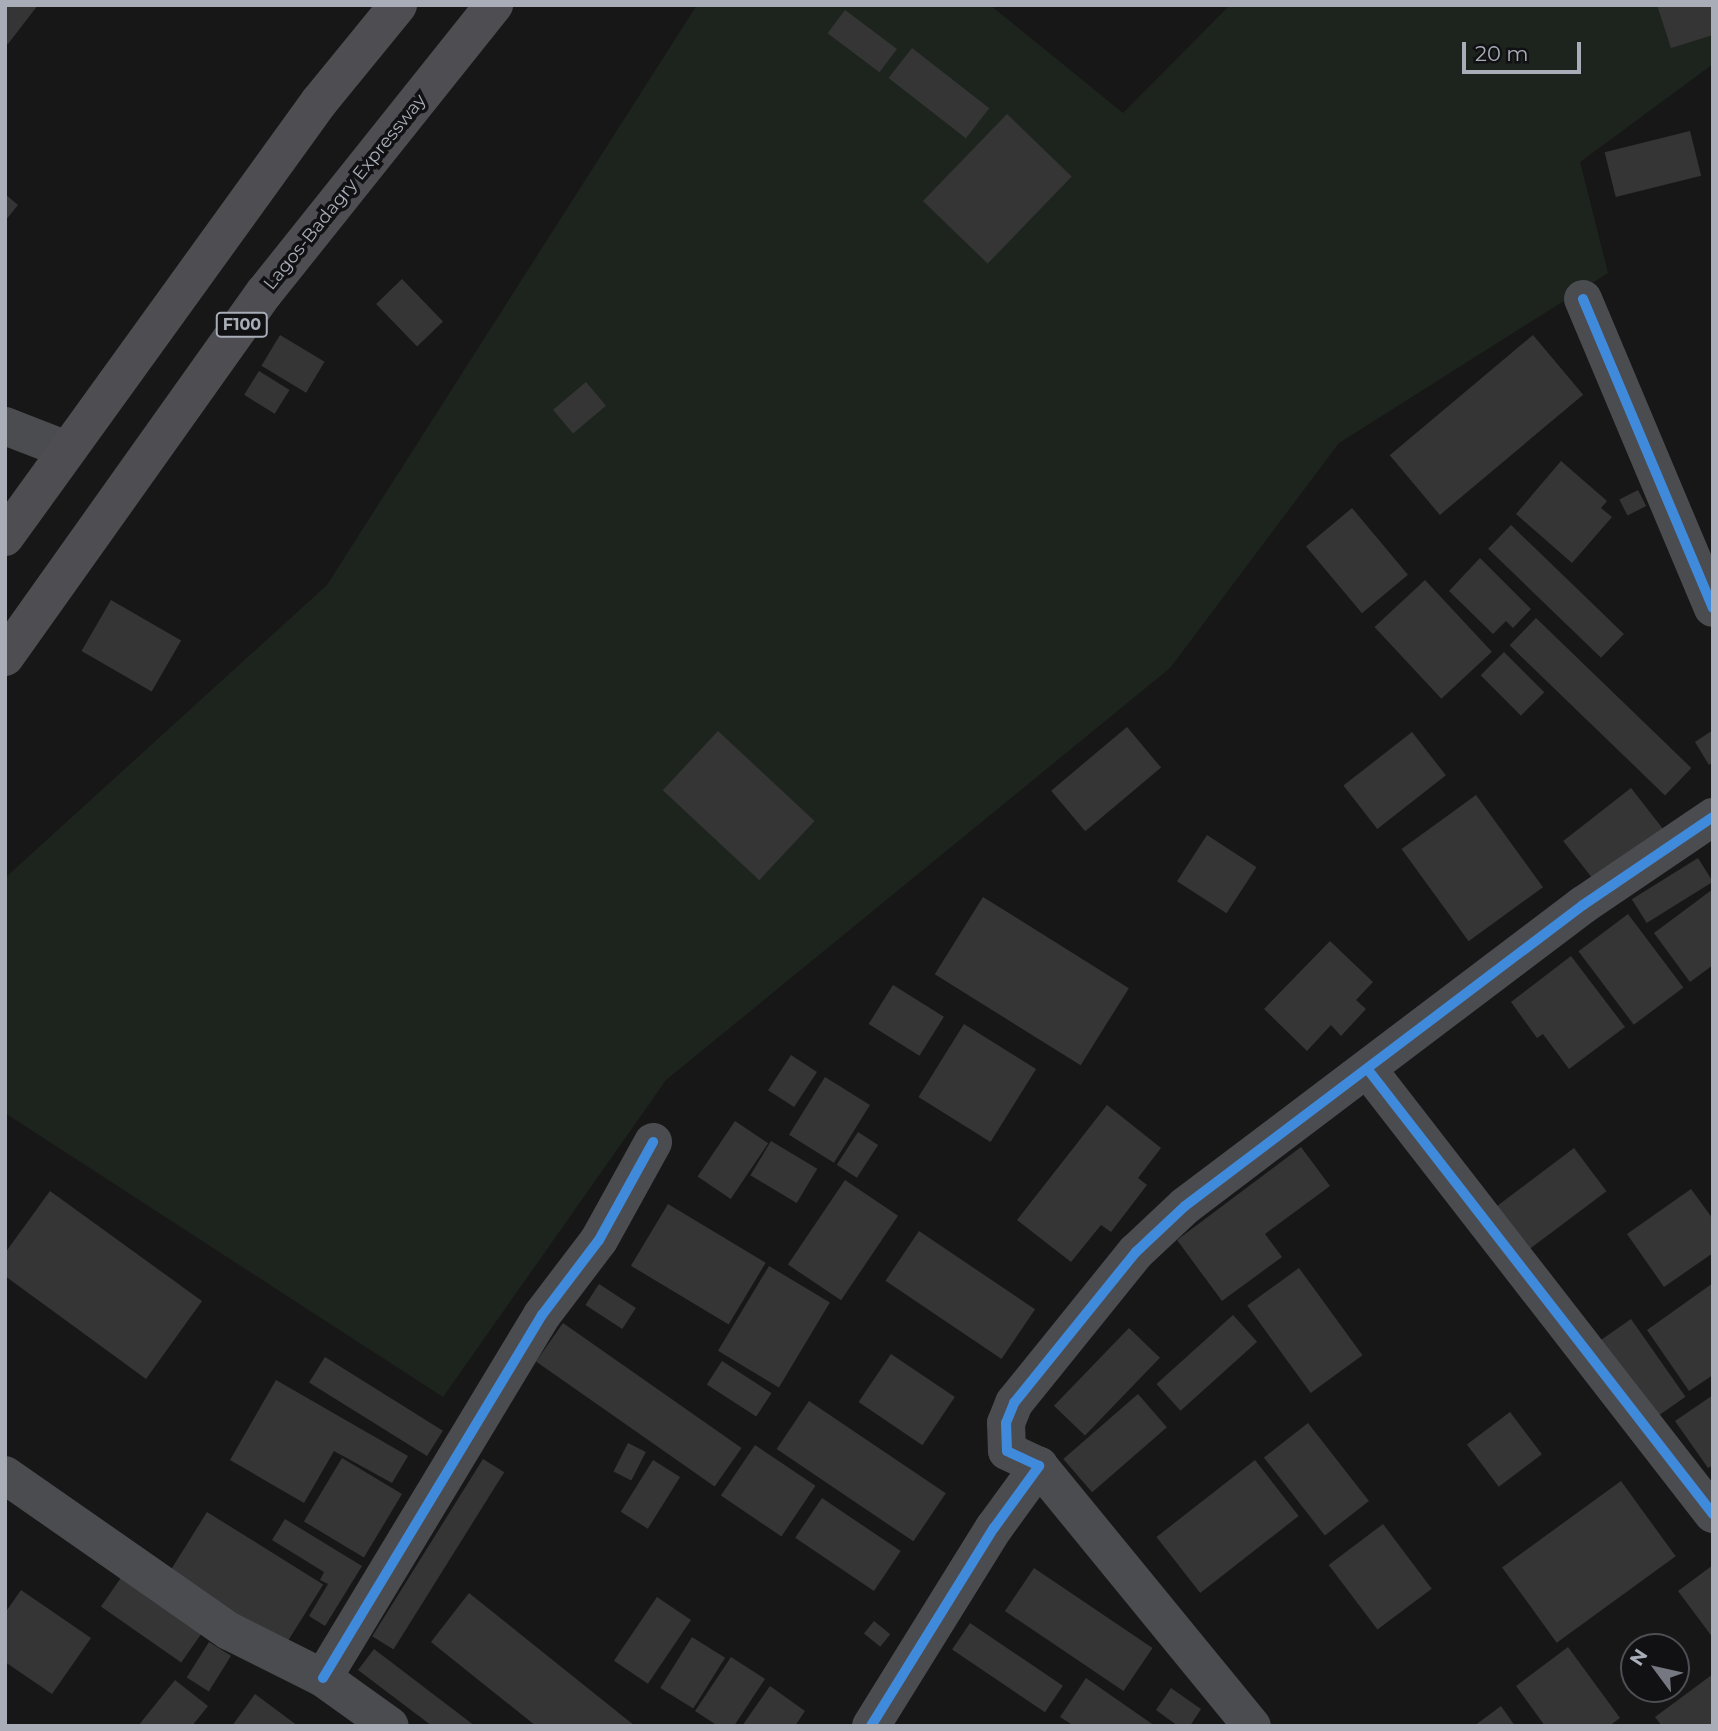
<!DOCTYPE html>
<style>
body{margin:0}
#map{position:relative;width:1718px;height:1731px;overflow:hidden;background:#171717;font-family:Montserrat,sans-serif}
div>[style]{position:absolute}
.green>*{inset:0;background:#1d241e}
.building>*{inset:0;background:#353536;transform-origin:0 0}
.minor>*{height:38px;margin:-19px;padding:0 19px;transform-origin:19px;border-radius:19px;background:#4b4c50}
.trunk>*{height:38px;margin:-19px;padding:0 19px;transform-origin:19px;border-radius:19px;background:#4e4e52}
.cycleway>*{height:10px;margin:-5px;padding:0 5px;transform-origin:5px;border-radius:5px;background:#408adc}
span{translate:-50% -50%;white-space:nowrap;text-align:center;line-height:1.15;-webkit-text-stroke:7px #111113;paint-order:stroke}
.shield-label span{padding:2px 5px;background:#111113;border:2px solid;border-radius:5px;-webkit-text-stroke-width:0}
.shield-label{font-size:16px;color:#a8adb8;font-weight:700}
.street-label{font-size:18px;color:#a8adb8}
.frame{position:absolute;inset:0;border:7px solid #a8adb8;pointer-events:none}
.north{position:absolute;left:1620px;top:1633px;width:70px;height:70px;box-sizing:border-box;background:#111113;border:2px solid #4d4f55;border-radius:50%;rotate:303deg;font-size:19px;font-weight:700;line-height:28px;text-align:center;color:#a8adb8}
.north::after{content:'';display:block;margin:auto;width:24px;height:32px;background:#757880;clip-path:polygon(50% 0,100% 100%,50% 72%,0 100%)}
.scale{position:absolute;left:1462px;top:42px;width:119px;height:32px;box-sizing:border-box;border:4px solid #a8adb8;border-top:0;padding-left:9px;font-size:21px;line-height:24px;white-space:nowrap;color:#a8adb8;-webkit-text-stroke:5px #111113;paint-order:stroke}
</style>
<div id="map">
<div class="green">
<div style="clip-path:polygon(697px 5px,990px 5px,1123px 113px,1230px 5px,1713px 5px,1713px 64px,1580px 162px,1608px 273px,1339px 443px,1170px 668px,666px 1080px,443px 1397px,5px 1113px,5px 878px,327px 585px)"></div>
</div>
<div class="building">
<div style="clip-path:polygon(5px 5px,38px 5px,8px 44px,5px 42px)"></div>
<div style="clip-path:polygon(1657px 5px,1713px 5px,1713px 35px,1671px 48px)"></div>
<div style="left:845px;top:10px;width:65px;height:29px;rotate:37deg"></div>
<div style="left:912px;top:48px;width:98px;height:38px;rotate:38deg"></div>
<div style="left:1007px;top:114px;width:90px;height:121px;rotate:44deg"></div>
<div style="left:1690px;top:131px;width:46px;height:88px;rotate:76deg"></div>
<div style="clip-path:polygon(5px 194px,18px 205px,5px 221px)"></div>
<div style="left:402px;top:279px;width:59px;height:36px;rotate:46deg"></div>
<div style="left:280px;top:335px;width:52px;height:36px;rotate:31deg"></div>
<div style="left:1533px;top:335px;width:78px;height:187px;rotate:50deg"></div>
<div style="left:259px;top:371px;width:36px;height:28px;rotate:32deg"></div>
<div style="left:586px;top:382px;width:31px;height:43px;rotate:50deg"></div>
<div style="clip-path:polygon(1561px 461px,1607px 501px,1601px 508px,1612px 517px,1572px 563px,1516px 514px)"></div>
<div style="left:1638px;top:490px;width:18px;height:21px;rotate:63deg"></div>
<div style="left:1352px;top:508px;width:87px;height:60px;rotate:50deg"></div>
<div style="left:1511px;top:525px;width:157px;height:33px;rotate:44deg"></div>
<div style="clip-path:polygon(1480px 558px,1531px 609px,1513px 628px,1506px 621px,1493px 634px,1449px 591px)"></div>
<div style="left:1425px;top:580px;width:98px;height:69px;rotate:47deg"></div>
<div style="left:111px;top:600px;width:81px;height:59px;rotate:30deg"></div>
<div style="left:1536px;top:618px;width:216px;height:38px;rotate:44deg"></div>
<div style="left:1504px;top:652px;width:57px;height:33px;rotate:45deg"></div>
<div style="left:1127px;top:727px;width:53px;height:99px;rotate:50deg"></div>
<div style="clip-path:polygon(1713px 730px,1713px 762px,1709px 765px,1695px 742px)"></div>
<div style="left:718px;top:731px;width:132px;height:81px;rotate:43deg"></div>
<div style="left:1412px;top:732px;width:55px;height:87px;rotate:52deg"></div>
<div style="left:1631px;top:788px;width:54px;height:86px;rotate:52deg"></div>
<div style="left:1476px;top:795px;width:114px;height:92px;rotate:54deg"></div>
<div style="left:1207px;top:835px;width:59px;height:55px;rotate:33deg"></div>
<div style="left:1698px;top:858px;width:28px;height:78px;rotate:58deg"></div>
<div style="clip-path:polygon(1713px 889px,1713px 965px,1690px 982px,1654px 933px)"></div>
<div style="left:983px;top:897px;width:172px;height:91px;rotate:32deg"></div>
<div style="left:1628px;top:914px;width:92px;height:62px;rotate:53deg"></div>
<div style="clip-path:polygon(1330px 941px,1373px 982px,1356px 1000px,1366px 1009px,1341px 1036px,1331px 1025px,1307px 1051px,1264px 1009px)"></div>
<div style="clip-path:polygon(1571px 956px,1625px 1027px,1569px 1069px,1543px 1034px,1537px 1038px,1511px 1002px)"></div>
<div style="left:893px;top:985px;width:60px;height:46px;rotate:32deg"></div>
<div style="left:964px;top:1024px;width:85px;height:86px;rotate:32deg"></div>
<div style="left:791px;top:1055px;width:31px;height:42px;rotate:33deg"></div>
<div style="left:825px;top:1077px;width:53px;height:68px;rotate:32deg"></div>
<div style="clip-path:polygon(1107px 1105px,1161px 1148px,1138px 1178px,1147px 1185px,1111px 1232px,1101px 1225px,1071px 1262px,1017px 1220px)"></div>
<div style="left:735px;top:1121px;width:40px;height:67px;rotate:34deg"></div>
<div style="left:858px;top:1132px;width:24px;height:39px;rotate:33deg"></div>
<div style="left:771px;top:1141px;width:54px;height:40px;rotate:31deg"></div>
<div style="clip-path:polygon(1301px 1147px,1330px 1186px,1265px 1234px,1282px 1257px,1222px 1301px,1177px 1240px)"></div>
<div style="left:1574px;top:1148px;width:54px;height:98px;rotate:53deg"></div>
<div style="left:845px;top:1180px;width:64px;height:102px;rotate:34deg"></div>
<div style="clip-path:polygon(1691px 1189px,1713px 1219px,1713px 1253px,1664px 1287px,1627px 1234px)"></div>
<div style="clip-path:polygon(50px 1191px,202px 1301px,146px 1379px,5px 1276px,5px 1253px)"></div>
<div style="left:668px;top:1204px;width:114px;height:72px;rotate:31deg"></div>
<div style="left:919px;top:1231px;width:140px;height:60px;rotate:34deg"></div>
<div style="left:769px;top:1266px;width:71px;height:99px;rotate:31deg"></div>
<div style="left:1299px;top:1268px;width:108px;height:64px;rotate:54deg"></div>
<div style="clip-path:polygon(1713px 1283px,1713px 1375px,1689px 1391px,1647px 1330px)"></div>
<div style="left:599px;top:1284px;width:44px;height:25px;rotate:33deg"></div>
<div style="left:1233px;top:1315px;width:36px;height:103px;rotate:48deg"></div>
<div style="left:1631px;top:1319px;width:95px;height:41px;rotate:55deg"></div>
<div style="left:563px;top:1323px;width:218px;height:47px;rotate:35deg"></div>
<div style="left:1129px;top:1328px;width:43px;height:108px;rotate:44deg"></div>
<div style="left:891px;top:1354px;width:77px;height:58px;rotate:34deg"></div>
<div style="left:325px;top:1357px;width:139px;height:30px;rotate:32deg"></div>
<div style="left:722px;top:1361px;width:59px;height:28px;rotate:33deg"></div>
<div style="clip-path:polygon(276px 1380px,408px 1456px,392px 1483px,334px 1451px,304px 1503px,230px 1460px)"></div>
<div style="left:1138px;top:1394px;width:44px;height:99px;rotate:49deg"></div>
<div style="clip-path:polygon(1713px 1395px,1713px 1465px,1708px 1468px,1675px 1421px)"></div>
<div style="left:809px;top:1401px;width:165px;height:58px;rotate:34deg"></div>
<div style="left:1510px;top:1412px;width:53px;height:54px;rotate:53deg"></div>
<div style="left:1308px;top:1423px;width:99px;height:56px;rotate:52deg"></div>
<div style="left:628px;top:1443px;width:20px;height:32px;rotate:27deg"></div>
<div style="left:755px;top:1445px;width:73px;height:61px;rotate:34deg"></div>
<div style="left:342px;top:1458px;width:70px;height:74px;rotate:31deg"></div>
<div style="left:483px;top:1459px;width:25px;height:209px;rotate:32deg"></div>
<div style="left:653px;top:1460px;width:32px;height:61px;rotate:32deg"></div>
<div style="left:1255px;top:1460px;width:71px;height:125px;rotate:52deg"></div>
<div style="left:1621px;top:1481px;width:93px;height:147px;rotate:54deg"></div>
<div style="left:822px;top:1498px;width:95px;height:48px;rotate:34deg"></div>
<div style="left:207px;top:1512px;width:137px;height:74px;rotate:32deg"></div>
<div style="clip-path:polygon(285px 1519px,362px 1566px,325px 1626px,309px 1616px,328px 1584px,320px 1580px,324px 1572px,272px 1540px)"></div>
<div style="left:1383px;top:1524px;width:81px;height:68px;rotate:53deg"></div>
<div style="clip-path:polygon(1713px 1565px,1713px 1638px,1678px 1591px)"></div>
<div style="left:1034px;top:1568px;width:143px;height:52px;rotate:34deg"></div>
<div style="left:125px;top:1572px;width:98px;height:42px;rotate:35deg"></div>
<div style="clip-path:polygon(21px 1590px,91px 1638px,52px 1694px,5px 1662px,5px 1613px)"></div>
<div style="clip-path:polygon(469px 1593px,635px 1726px,536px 1726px,431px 1642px)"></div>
<div style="left:657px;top:1597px;width:41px;height:77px;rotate:34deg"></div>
<div style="left:874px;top:1621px;width:21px;height:16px;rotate:39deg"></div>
<div style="left:970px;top:1623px;width:112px;height:32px;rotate:34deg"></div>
<div style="left:692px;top:1637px;width:39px;height:60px;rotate:32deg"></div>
<div style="left:209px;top:1642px;width:26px;height:42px;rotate:32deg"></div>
<div style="clip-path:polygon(1568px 1647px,1620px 1718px,1609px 1726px,1545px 1726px,1516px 1686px)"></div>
<div style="clip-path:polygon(374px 1649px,475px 1726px,432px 1726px,358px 1670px)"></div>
<div style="clip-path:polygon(731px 1657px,765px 1679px,734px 1726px,718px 1726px,695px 1711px)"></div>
<div style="clip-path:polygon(1713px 1674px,1713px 1726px,1662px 1726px,1655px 1717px)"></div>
<div style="clip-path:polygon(1086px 1678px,1155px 1726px,1074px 1726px,1060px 1717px)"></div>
<div style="clip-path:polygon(175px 1680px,208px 1706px,192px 1726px,138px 1726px)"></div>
<div style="clip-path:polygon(770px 1686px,805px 1711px,795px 1726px,742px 1726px)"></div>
<div style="clip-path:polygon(1171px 1688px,1201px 1709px,1190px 1726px,1178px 1726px,1156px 1710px)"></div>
<div style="clip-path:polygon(255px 1694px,298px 1726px,232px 1726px)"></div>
<div style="clip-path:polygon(1501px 1706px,1515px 1726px,1474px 1726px)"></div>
</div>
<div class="minor">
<div style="left:1583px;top:299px;width:335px;rotate:67.2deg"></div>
<div style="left:5px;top:426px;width:66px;rotate:21.2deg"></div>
<div style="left:1369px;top:1071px;width:561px;rotate:52.17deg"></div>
<div style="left:1039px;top:1466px;width:336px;rotate:50.7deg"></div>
<div style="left:5px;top:1475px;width:273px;rotate:34.9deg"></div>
<div style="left:229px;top:1631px;width:105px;rotate:26.6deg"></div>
<div style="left:323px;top:1678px;width:82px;rotate:35.6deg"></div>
<div style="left:323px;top:1678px;width:424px;rotate:-58.9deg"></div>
<div style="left:542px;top:1315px;width:94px;rotate:-52.8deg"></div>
<div style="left:599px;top:1240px;width:112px;rotate:-61.1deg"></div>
<div style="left:871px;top:1726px;width:233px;rotate:-58.2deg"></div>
<div style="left:994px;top:1528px;width:77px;rotate:-54deg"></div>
<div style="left:1039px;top:1466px;width:35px;rotate:-155deg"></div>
<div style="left:1007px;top:1451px;width:28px;rotate:-92deg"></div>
<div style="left:1006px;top:1423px;width:22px;rotate:-68deg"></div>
<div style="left:1014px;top:1403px;width:194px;rotate:-51.1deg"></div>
<div style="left:1136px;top:1252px;width:67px;rotate:-43.2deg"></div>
<div style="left:1185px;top:1206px;width:499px;rotate:-37.1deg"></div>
<div style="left:1583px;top:905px;width:157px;rotate:-34.1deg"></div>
</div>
<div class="trunk">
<div style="left:5px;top:537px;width:536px;rotate:-54.18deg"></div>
<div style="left:319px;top:102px;width:125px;rotate:-50.8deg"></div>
<div style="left:5px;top:657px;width:447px;rotate:-54.6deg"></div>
<div style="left:264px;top:293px;width:369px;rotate:-51.4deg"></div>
</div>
<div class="cycleway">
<div style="left:1583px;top:299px;width:335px;rotate:67.2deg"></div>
<div style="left:1369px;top:1071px;width:561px;rotate:52.17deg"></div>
<div style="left:323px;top:1678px;width:424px;rotate:-58.9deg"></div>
<div style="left:542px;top:1315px;width:94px;rotate:-52.8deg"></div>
<div style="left:599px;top:1240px;width:112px;rotate:-61.1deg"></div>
<div style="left:871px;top:1726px;width:233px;rotate:-58.2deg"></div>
<div style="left:994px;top:1528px;width:77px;rotate:-54deg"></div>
<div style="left:1039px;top:1466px;width:35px;rotate:-155deg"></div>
<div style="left:1007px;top:1451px;width:28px;rotate:-92deg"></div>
<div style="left:1006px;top:1423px;width:22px;rotate:-68deg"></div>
<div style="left:1014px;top:1403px;width:194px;rotate:-51.1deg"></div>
<div style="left:1136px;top:1252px;width:67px;rotate:-43.2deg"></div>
<div style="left:1185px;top:1206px;width:499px;rotate:-37.1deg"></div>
<div style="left:1583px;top:905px;width:157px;rotate:-34.1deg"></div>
</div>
<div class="shield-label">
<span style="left:242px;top:325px">F100</span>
</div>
<div class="street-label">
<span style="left:345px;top:192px;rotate:-51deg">Lagos-Badagry Expressway</span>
</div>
<div class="frame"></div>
<div class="north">N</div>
<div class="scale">20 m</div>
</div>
